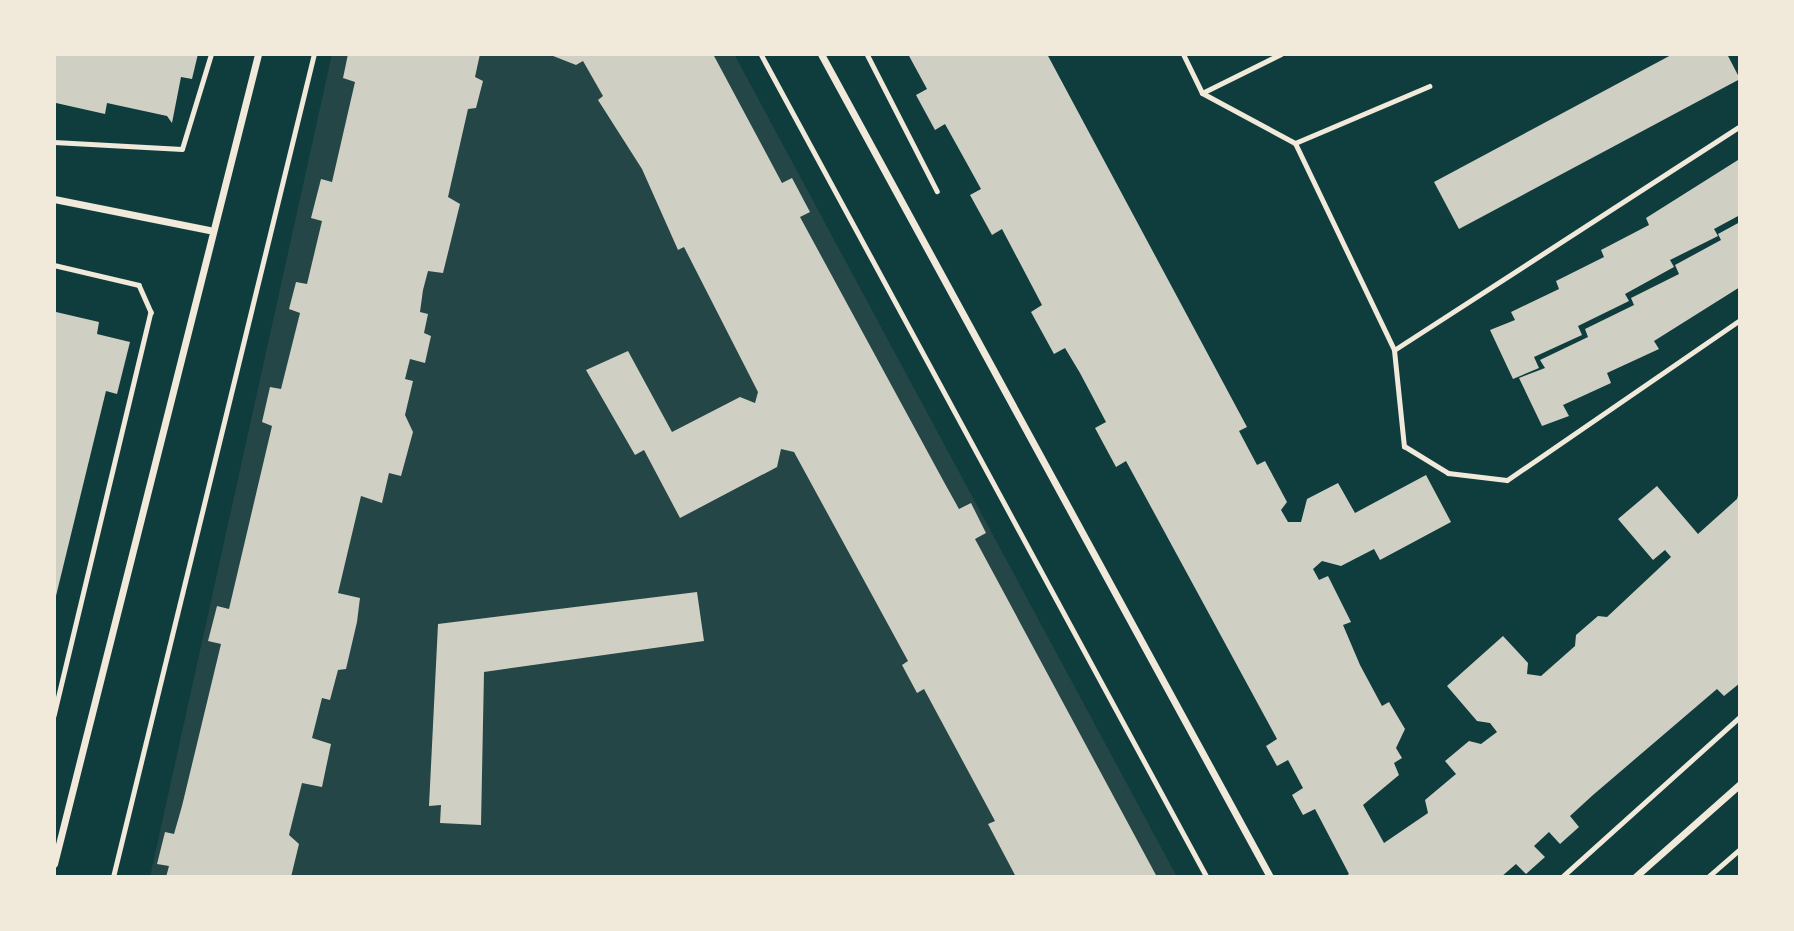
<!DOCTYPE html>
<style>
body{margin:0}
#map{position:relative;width:1794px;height:931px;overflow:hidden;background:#0f3d3e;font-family:Signika,sans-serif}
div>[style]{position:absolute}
.green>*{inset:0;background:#244646}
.building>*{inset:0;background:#cfcfc3}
.path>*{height:4.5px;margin:-2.25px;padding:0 2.25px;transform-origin:2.25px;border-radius:2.25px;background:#f1e9da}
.service>*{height:5px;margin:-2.5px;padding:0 2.5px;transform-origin:2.5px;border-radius:2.5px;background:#f1e9da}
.minor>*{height:7px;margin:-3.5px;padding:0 3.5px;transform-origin:3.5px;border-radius:3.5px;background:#f1e9da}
span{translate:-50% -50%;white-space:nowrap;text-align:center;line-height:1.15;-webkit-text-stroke:7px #f1e9da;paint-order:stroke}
.frame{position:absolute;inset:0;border:56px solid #f1e9da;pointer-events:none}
</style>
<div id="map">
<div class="green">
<div style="clip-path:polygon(332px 54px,734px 54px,1177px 877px,150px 877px)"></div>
</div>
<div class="building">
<div style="clip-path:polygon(54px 54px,198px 54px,192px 79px,181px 77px,172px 123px,167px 116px,107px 103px,105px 114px,56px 103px)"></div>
<div style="clip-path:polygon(348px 54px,480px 54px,475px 77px,483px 81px,476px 108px,468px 109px,448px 197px,460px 204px,443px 273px,428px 271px,423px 290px,420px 312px,428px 314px,424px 333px,431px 336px,425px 363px,410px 359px,405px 379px,413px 381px,405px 415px,413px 432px,401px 476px,389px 473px,382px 503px,361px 496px,338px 593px,360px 598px,357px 622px,346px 669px,338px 670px,330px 700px,322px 698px,312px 738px,331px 744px,322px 787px,302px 783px,289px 835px,299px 844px,291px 877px,166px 877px,169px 866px,157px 864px,165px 832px,174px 834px,182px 806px,221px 644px,208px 641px,217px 606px,229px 609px,272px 426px,262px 422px,270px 387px,281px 389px,300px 313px,289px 309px,296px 282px,307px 284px,322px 221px,311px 218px,321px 179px,332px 182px,355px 82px,343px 78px)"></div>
<div style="clip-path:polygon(548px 54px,713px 54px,782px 183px,792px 178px,810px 212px,800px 217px,944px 482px,959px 509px,971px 503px,986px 533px,975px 539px,1157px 877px,1016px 877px,988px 824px,995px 821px,924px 689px,917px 693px,902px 665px,908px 661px,794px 452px,781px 449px,777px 467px,680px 518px,644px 450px,635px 455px,586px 370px,628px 351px,672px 432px,740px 397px,755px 403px,758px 392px,684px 247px,678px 250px,642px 169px,598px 100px,603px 96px,583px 61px,576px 65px)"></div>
<div style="clip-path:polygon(908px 54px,1047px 54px,1247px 427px,1239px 431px,1257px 465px,1265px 461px,1287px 502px,1281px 510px,1288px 522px,1301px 522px,1307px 499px,1338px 483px,1355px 513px,1426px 475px,1451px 522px,1380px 560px,1374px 549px,1341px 566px,1322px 561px,1313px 569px,1319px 580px,1328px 576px,1351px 622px,1343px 625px,1360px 665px,1382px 706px,1389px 702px,1405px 729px,1396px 748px,1402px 758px,1394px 763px,1399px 775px,1363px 805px,1384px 843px,1428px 813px,1425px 800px,1456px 774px,1445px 761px,1469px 741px,1481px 744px,1497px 732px,1490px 723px,1477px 721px,1447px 686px,1503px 636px,1528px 663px,1527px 674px,1541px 676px,1575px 646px,1576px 635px,1598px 616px,1607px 617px,1671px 557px,1665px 550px,1653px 560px,1618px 519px,1657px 486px,1698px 534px,1737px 499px,1740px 489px,1740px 683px,1724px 696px,1717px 689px,1593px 795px,1570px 816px,1579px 827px,1560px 844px,1549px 832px,1534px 846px,1545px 857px,1526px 874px,1516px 864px,1501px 877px,1344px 877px,1349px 874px,1315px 809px,1303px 815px,1292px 795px,1303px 788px,1288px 760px,1277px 766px,1266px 746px,1277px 739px,1126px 461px,1116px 467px,1095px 428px,1106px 422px,1080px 373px,1065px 348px,1054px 354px,1031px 312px,1042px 305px,1002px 229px,992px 235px,970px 195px,981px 189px,965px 160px,945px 124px,935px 130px,916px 95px,927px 89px)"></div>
<div style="clip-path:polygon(1673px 54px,1727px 54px,1740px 79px,1459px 229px,1434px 182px)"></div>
<div style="clip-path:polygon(1740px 151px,1740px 215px,1714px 229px,1718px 236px,1670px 260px,1674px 267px,1625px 294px,1629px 301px,1578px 326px,1582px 335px,1534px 357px,1539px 368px,1513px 379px,1490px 330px,1515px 320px,1511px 312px,1559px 289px,1556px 281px,1604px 257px,1601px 250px,1649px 225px,1646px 218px,1738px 160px)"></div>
<div style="clip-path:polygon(1740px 222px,1740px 287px,1654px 341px,1659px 349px,1607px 373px,1611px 383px,1563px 405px,1569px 416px,1542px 426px,1519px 378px,1545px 368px,1540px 360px,1588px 337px,1585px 329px,1634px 305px,1631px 298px,1679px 274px,1675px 265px,1721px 240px,1718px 234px)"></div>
<div style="clip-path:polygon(56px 312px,99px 322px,97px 334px,130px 342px,117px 394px,106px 391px,55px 600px)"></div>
<div style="clip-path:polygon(697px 592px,704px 641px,484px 672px,481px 825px,440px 823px,441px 805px,429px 806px,438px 624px)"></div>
</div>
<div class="path">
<div style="left:761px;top:54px;width:936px;rotate:61.55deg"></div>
<div style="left:867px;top:54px;width:154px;rotate:62.9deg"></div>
<div style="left:54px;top:142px;width:128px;rotate:3.1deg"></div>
<div style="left:182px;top:149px;width:99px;rotate:-73deg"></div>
<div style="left:54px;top:265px;width:87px;rotate:13.2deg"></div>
<div style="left:139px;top:285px;width:30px;rotate:66deg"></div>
<div style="left:151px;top:312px;width:415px;rotate:103.5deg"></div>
<div style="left:113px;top:877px;width:847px;rotate:-76.28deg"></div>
<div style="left:1562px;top:877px;width:239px;rotate:-42deg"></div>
<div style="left:1708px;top:877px;width:43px;rotate:-41.2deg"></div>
</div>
<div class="service">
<div style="left:1183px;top:54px;width:43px;rotate:64deg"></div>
<div style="left:1202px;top:93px;width:106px;rotate:28.3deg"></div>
<div style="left:1295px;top:143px;width:146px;rotate:-23deg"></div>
<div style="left:1202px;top:93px;width:88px;rotate:-26.3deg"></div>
<div style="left:1295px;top:143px;width:229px;rotate:64.4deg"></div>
<div style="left:1394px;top:350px;width:412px;rotate:-32.9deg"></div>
<div style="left:1394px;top:350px;width:97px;rotate:84.1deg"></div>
<div style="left:1404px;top:446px;width:52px;rotate:31.5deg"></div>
<div style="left:1448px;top:473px;width:59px;rotate:6.8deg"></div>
<div style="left:1507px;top:480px;width:283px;rotate:-34.5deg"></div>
</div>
<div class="minor">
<div style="left:821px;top:54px;width:938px;rotate:61.38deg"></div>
<div style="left:54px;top:199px;width:158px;rotate:11.3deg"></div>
<div style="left:54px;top:864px;width:835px;rotate:-75.86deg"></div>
<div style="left:1635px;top:877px;width:140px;rotate:-41.5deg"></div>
</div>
<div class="frame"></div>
</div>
